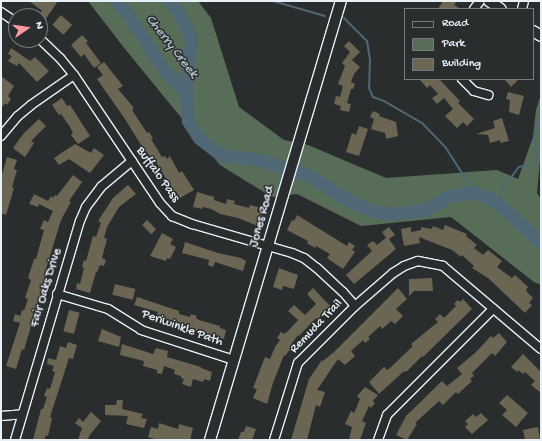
<!DOCTYPE html>
<style>
body{margin:0}
#map{position:relative;width:542px;height:441px;overflow:hidden;background:#2a2d2e;font-family:"Gochi Hand",sans-serif}
div>[style]{position:absolute}
.green>*{inset:0;background:#586d58}
.stream>*{height:2px;margin:-1px;padding:0 1px;transform-origin:1px;border-radius:1px;background:#506875}
.river>*{height:13px;margin:-6.5px;padding:0 6.5px;transform-origin:6.5px;border-radius:6.5px;background:#506875}
.building>*{inset:0;background:#6b6554;transform-origin:0 0}
.roads{filter:drop-shadow(1px 0 #e8f1f8) drop-shadow(-1px 0 #e8f1f8) drop-shadow(0 1px #e8f1f8) drop-shadow(0 -1px #e8f1f8)}
.minor>*{height:8px;margin:-4px;padding:0 4px;transform-origin:4px;border-radius:4px;background:#2a2d2e}
.tertiary>*{height:10px;margin:-5px;padding:0 5px;transform-origin:5px;border-radius:5px;background:#2a2d2e}
span{translate:-50% -50%;white-space:nowrap;text-align:center;line-height:1.15;-webkit-text-stroke:3px #2a2d2e;paint-order:stroke}
.street-label{font-size:13px;color:#e8f1f8}
.water-label{font-size:14px;color:#abbac4;font-style:italic}
.frame{position:absolute;inset:0;border:2px solid #e8f1f8;pointer-events:none}
.legend{position:absolute;left:404px;top:8px;width:130px;height:72px;box-sizing:border-box;background:#2a2d2e;border:1px solid #767b7f;margin:0;padding:5px 7px;list-style:none;font-size:12px;color:#e8f1f8}
.legend li{display:flex;align-items:center;gap:8px;height:20px}
.legend b{width:20px;border:1px solid #767b7f}
.north{position:absolute;left:8px;top:8px;width:40px;height:40px;box-sizing:border-box;background:#2a2d2e;border:1px solid #767b7f;border-radius:50%;rotate:77deg;font-size:11px;font-weight:700;line-height:16px;text-align:center;color:#e8f1f8}
.north::after{content:'';display:block;margin:auto;width:14px;height:18px;background:#ff9aa2;clip-path:polygon(50% 0,100% 100%,50% 72%,0 100%)}
</style>
<div id="map">
<div class="green">
<div style="clip-path:polygon(88px 1px,198px 1px,211px 18px,239px 107px,284px 140px,308px 145px,386px 178px,497px 170px,518px 179px,533px 137px,536px 110px,541px 94px,541px 149px,537px 193px,541px 200px,541px 285px,534px 282px,451px 217px,361px 226px,297px 194px,272px 197px,220px 165px,125px 49px)"></div>
</div>
<div class="stream">
<div style="left:273px;top:1px;width:54px;rotate:16.1deg"></div>
<div style="left:344px;top:18px;width:33px;rotate:45deg"></div>
<div style="left:367px;top:41px;width:20px;rotate:81deg"></div>
<div style="left:370px;top:61px;width:27px;rotate:92deg"></div>
<div style="left:369px;top:88px;width:10px;rotate:66deg"></div>
<div style="left:373px;top:97px;width:12px;rotate:20deg"></div>
<div style="left:384px;top:101px;width:44px;rotate:30.1deg"></div>
<div style="left:422px;top:123px;width:35px;rotate:46deg"></div>
<div style="left:446px;top:148px;width:52px;rotate:57.5deg"></div>
<div style="left:497px;top:202px;width:15px;rotate:-67deg"></div>
<div style="left:503px;top:188px;width:26px;rotate:-53deg"></div>
<div style="left:519px;top:167px;width:16px;rotate:-15deg"></div>
<div style="left:534px;top:163px;width:6px;rotate:-59deg"></div>
<div style="left:537px;top:158px;width:21px;rotate:-98deg"></div>
<div style="left:534px;top:137px;width:24px;rotate:-73deg"></div>
</div>
<div class="river">
<div style="left:116px;top:1px;width:18px;rotate:49deg"></div>
<div style="left:128px;top:15px;width:67px;rotate:56.5deg"></div>
<div style="left:165px;top:71px;width:30px;rotate:46deg"></div>
<div style="left:170px;top:1px;width:14px;rotate:54deg"></div>
<div style="left:178px;top:12px;width:27px;rotate:62deg"></div>
<div style="left:191px;top:36px;width:57px;rotate:95deg"></div>
<div style="left:186px;top:93px;width:28px;rotate:86deg"></div>
<div style="left:188px;top:121px;width:20px;rotate:57deg"></div>
<div style="left:199px;top:138px;width:28px;rotate:38deg"></div>
<div style="left:221px;top:155px;width:38px;rotate:7deg"></div>
<div style="left:259px;top:160px;width:52px;rotate:16.7deg"></div>
<div style="left:309px;top:175px;width:45px;rotate:33.3deg"></div>
<div style="left:347px;top:200px;width:30px;rotate:23deg"></div>
<div style="left:375px;top:212px;width:21px;rotate:5deg"></div>
<div style="left:396px;top:214px;width:31px;rotate:-9deg"></div>
<div style="left:427px;top:209px;width:26px;rotate:-31deg"></div>
<div style="left:449px;top:196px;width:25px;rotate:-9deg"></div>
<div style="left:474px;top:192px;width:25px;rotate:23deg"></div>
<div style="left:497px;top:202px;width:60px;rotate:43deg"></div>
</div>
<div class="building">
<div style="clip-path:polygon(29px 1px,58px 1px,45px 20px,39px 15px,42px 11px)"></div>
<div style="clip-path:polygon(443px 1px,457px 1px,454px 5px,461px 9px,438px 9px)"></div>
<div style="left:61px;top:15px;width:15px;height:13px;rotate:42deg"></div>
<div style="clip-path:polygon(82px 35px,88px 41px,86px 43px,101px 63px,94px 68px,84px 54px,81px 57px,71px 45px)"></div>
<div style="clip-path:polygon(349px 41px,360px 52px,352px 60px,360px 67px,354px 74px,351px 82px,355px 84px,353px 89px,351px 89px,347px 103px,351px 104px,349px 112px,340px 110px,341px 106px,334px 104px,336px 96px,340px 97px,343px 86px,338px 84px,345px 66px,342px 63px,350px 52px,344px 46px)"></div>
<div style="clip-path:polygon(11px 48px,30px 61px,35px 57px,49px 71px,37px 82px,19px 63px,17px 66px,8px 61px,12px 56px,8px 54px)"></div>
<div style="clip-path:polygon(104px 62px,123px 86px,118px 89px,134px 108px,132px 110px,147px 133px,149px 132px,153px 138px,151px 139px,162px 157px,165px 156px,167px 159px,170px 156px,179px 173px,182px 171px,194px 190px,180px 198px,176px 191px,174px 192px,153px 157px,151px 158px,141px 145px,125px 119px,97px 79px,103px 75px,97px 67px)"></div>
<div style="clip-path:polygon(1px 76px,14px 86px,8px 96px,11px 99px,7px 105px,5px 103px,1px 109px)"></div>
<div style="clip-path:polygon(419px 79px,439px 79px,460px 101px,458px 103px,474px 119px,467px 126px,463px 122px,457px 128px,445px 116px,453px 109px,444px 98px,437px 104px,432px 98px,438px 94px,430px 85px,427px 88px)"></div>
<div style="clip-path:polygon(504px 79px,519px 79px,511px 87px)"></div>
<div style="clip-path:polygon(508px 92px,524px 96px,519px 115px,509px 112px,510px 100px,506px 99px)"></div>
<div style="clip-path:polygon(62px 98px,67px 106px,70px 105px,90px 136px,78px 144px,71px 135px,73px 133px,70px 127px,61px 114px,59px 115px,52px 105px)"></div>
<div style="clip-path:polygon(373px 111px,380px 114px,379px 116px,396px 122px,398px 136px,386px 139px,385px 133px,371px 129px,374px 119px,370px 117px)"></div>
<div style="clip-path:polygon(502px 118px,509px 141px,500px 143px,500px 140px,490px 143px,488px 135px,476px 134px,495px 128px,493px 121px)"></div>
<div style="clip-path:polygon(39px 119px,46px 126px,31px 141px,34px 143px,25px 157px,13px 148px,24px 133px)"></div>
<div style="clip-path:polygon(359px 126px,368px 129px,359px 156px,346px 152px,352px 133px,356px 135px)"></div>
<div style="clip-path:polygon(75px 144px,91px 153px,94px 148px,104px 155px,90px 173px,69px 159px,59px 165px,54px 158px)"></div>
<div style="clip-path:polygon(7px 157px,17px 160px,14px 169px,17px 170px,12px 187px,14px 188px,6px 215px,1px 213px,1px 178px)"></div>
<div style="clip-path:polygon(73px 175px,82px 182px,69px 201px,71px 202px,61px 220px,45px 272px,47px 272px,24px 350px,22px 349px,16px 369px,6px 366px,20px 323px,13px 321px,15px 314px,20px 316px,22px 310px,24px 311px,28px 299px,25px 298px,31px 280px,28px 278px,34px 259px,36px 259px,44px 230px,40px 229px,44px 220px,48px 222px,53px 211px,39px 204px,38px 207px,29px 204px,34px 194px,48px 201px,51px 196px,53px 198px,55px 195px,57px 196px)"></div>
<div style="clip-path:polygon(128px 185px,136px 194px,119px 207px,107px 227px,104px 238px,107px 239px,102px 258px,106px 260px,104px 266px,100px 265px,97px 272px,96px 272px,90px 293px,76px 289px,77px 283px,80px 284px,84px 268px,82px 267px,84px 260px,86px 261px,93px 236px,96px 237px,101px 223px,98px 221px,113px 198px)"></div>
<div style="clip-path:polygon(197px 192px,214px 197px,214px 200px,226px 204px,227px 199px,235px 201px,234px 204px,249px 208px,250px 205px,258px 207px,257px 212px,262px 213px,258px 226px,238px 218px,220px 214px,211px 209px,203px 207px,202px 209px,193px 207px)"></div>
<div style="clip-path:polygon(297px 215px,347px 246px,349px 242px,355px 246px,352px 250px,355px 252px,343px 269px,327px 258px,330px 254px,316px 246px,315px 248px,307px 243px,308px 241px,287px 230px,292px 220px,294px 221px)"></div>
<div style="left:147px;top:220px;width:13px;height:7px;rotate:45deg"></div>
<div style="clip-path:polygon(445px 225px,467px 234px,466px 236px,477px 245px,474px 248px,483px 255px,488px 250px,502px 261px,497px 267px,512px 278px,515px 275px,528px 287px,526px 290px,527px 292px,533px 298px,529px 303px,532px 305px,525px 313px,488px 278px,472px 268px,474px 266px,462px 255px,461px 257px,452px 250px,419px 237px,420px 243px,404px 246px,401px 229px,411px 227px,411px 232px,421px 230px,421px 227px,432px 229px,433px 226px,443px 230px)"></div>
<div style="clip-path:polygon(389px 227px,395px 235px,389px 239px,396px 249px,354px 284px,346px 275px,372px 251px,367px 245px,373px 241px,377px 245px,386px 238px,382px 232px)"></div>
<div style="clip-path:polygon(162px 233px,173px 239px,170px 244px,176px 247px,170px 259px,167px 258px,166px 261px,150px 256px)"></div>
<div style="clip-path:polygon(185px 242px,218px 253px,241px 258px,246px 261px,243px 271px,215px 262px,213px 267px,208px 265px,209px 260px,182px 253px)"></div>
<div style="clip-path:polygon(279px 268px,298px 275px,294px 289px,283px 286px,282px 290px,273px 287px)"></div>
<div style="clip-path:polygon(432px 278px,433px 291px,414px 291px,409px 296px,409px 279px)"></div>
<div style="left:115px;top:284px;width:21px;height:11px;rotate:14deg"></div>
<div style="clip-path:polygon(313px 288px,331px 307px,317px 320px,316px 318px,299px 336px,298px 335px,290px 346px,292px 347px,285px 356px,284px 355px,273px 383px,267px 404px,253px 398px,257px 389px,253px 388px,265px 357px,270px 359px,275px 347px,280px 340px,277px 338px,281px 332px,284px 334px,288px 331px,298px 320px,288px 311px,294px 305px,305px 315px,316px 304px,307px 294px)"></div>
<div style="clip-path:polygon(398px 288px,407px 299px,396px 309px,403px 316px,395px 324px,391px 321px,382px 329px,380px 326px,368px 337px,370px 339px,365px 343px,363px 340px,351px 351px,355px 356px,345px 365px,338px 359px,317px 390px,325px 392px,320px 407px,316px 405px,307px 440px,291px 440px,309px 379px,322px 360px,323px 361px,334px 352px)"></div>
<div style="clip-path:polygon(137px 297px,179px 311px,179px 314px,190px 317px,191px 314px,197px 316px,196px 318px,199px 320px,220px 326px,220px 328px,226px 330px,224px 339px,155px 319px,158px 312px,134px 305px)"></div>
<div style="clip-path:polygon(463px 299px,472px 309px,423px 357px,422px 356px,407px 371px,403px 372px,379px 394px,369px 382px,384px 367px,387px 370px,391px 367px,413px 346px,411px 344px,438px 322px,435px 319px,440px 314px,443px 317px,445px 317px,456px 306px,454px 304px,458px 300px,460px 302px)"></div>
<div style="left:69px;top:310px;width:11px;height:22px;rotate:15deg"></div>
<div style="clip-path:polygon(102px 329px,121px 337px,119px 347px,98px 341px)"></div>
<div style="clip-path:polygon(499px 333px,507px 342px,495px 356px,492px 353px,472px 373px,474px 376px,470px 379px,472px 381px,458px 394px,456px 392px,443px 405px,439px 401px,415px 423px,417px 424px,407px 440px,396px 435px,406px 416px,442px 381px,447px 386px,462px 374px,457px 368px,475px 353px,491px 336px,493px 338px)"></div>
<div style="clip-path:polygon(68px 342px,77px 345px,73px 359px,69px 358px,61px 383px,50px 417px,52px 418px,48px 436px,46px 435px,44px 440px,33px 440px,41px 409px,43px 409px,47px 397px,44px 396px,47px 388px,50px 389px,55px 372px,52px 371px,54px 366px,47px 364px,48px 358px,56px 360px,60px 346px,66px 348px)"></div>
<div style="clip-path:polygon(122px 344px,153px 354px,156px 348px,168px 351px,167px 357px,201px 367px,201px 368px,212px 372px,210px 381px,204px 379px,203px 382px,193px 379px,191px 387px,182px 384px,184px 379px,181px 378px,181px 376px,174px 374px,175px 370px,164px 366px,162px 374px,157px 373px,157px 370px,143px 366px,144px 361px,120px 355px)"></div>
<div style="clip-path:polygon(523px 354px,541px 372px,541px 393px,531px 385px,535px 381px,525px 372px,523px 374px,518px 370px,517px 372px,511px 367px)"></div>
<div style="clip-path:polygon(365px 387px,378px 395px,373px 401px,375px 403px,371px 408px,369px 406px,362px 421px,366px 423px,360px 440px,349px 440px,352px 427px,345px 424px,351px 411px,354px 413px,360px 399px,357px 396px)"></div>
<div style="clip-path:polygon(507px 395px,528px 413px,516px 427px,502px 415px,507px 410px,499px 403px)"></div>
<div style="clip-path:polygon(117px 400px,123px 400px,122px 409px,143px 414px,141px 418px,147px 419px,144px 428px,126px 424px,128px 416px,105px 415px,105px 405px,116px 405px)"></div>
<div style="clip-path:polygon(91px 412px,101px 421px,89px 436px,88px 440px,78px 440px,82px 428px,75px 423px,79px 418px,83px 422px)"></div>
<div style="clip-path:polygon(481px 413px,488px 420px,472px 434px,465px 427px,468px 424px,465px 421px,473px 414px,476px 417px)"></div>
<div style="clip-path:polygon(159px 423px,178px 429px,179px 424px,193px 428px,190px 440px,158px 440px,148px 437px,151px 427px,158px 429px)"></div>
<div style="clip-path:polygon(246px 426px,256px 429px,252px 440px,238px 440px,241px 432px,244px 432px)"></div>
<div style="clip-path:polygon(538px 427px,540px 440px,525px 440px,523px 430px)"></div>
</div>
<div class="roads">
<div class="minor">
<div style="left:474px;top:9px;width:10px;rotate:-53deg"></div>
<div style="left:522px;top:9px;width:8px;rotate:-76deg"></div>
<div style="left:1px;top:12px;width:18px;rotate:34deg"></div>
<div style="left:40px;top:39px;width:28px;rotate:44deg"></div>
<div style="left:60px;top:58px;width:22px;rotate:51deg"></div>
<div style="left:74px;top:75px;width:154px;rotate:56.1deg"></div>
<div style="left:160px;top:203px;width:18px;rotate:47deg"></div>
<div style="left:172px;top:216px;width:22px;rotate:22deg"></div>
<div style="left:192px;top:224px;width:104px;rotate:16.2deg"></div>
<div style="left:292px;top:253px;width:13px;rotate:23deg"></div>
<div style="left:304px;top:258px;width:16px;rotate:38deg"></div>
<div style="left:317px;top:268px;width:35px;rotate:43deg"></div>
<div style="left:343px;top:292px;width:18px;rotate:49deg"></div>
<div style="left:462px;top:79px;width:17px;rotate:45deg"></div>
<div style="left:474px;top:91px;width:15px;rotate:16deg"></div>
<div style="left:1px;top:136px;width:26px;rotate:-50deg"></div>
<div style="left:18px;top:116px;width:17px;rotate:-40deg"></div>
<div style="left:31px;top:105px;width:52px;rotate:-34.9deg"></div>
<div style="left:57px;top:294px;width:53px;rotate:16.4deg"></div>
<div style="left:108px;top:309px;width:39px;rotate:32deg"></div>
<div style="left:141px;top:330px;width:98px;rotate:17.9deg"></div>
<div style="left:1px;top:416px;width:21px;rotate:-5deg"></div>
<div style="left:15px;top:440px;width:228px;rotate:-73.5deg"></div>
<div style="left:80px;top:221px;width:15px;rotate:-67deg"></div>
<div style="left:86px;top:207px;width:26px;rotate:-53deg"></div>
<div style="left:102px;top:186px;width:39px;rotate:-40deg"></div>
<div style="left:274px;top:440px;width:81px;rotate:-72.7deg"></div>
<div style="left:298px;top:363px;width:81px;rotate:-45deg"></div>
<div style="left:355px;top:306px;width:50px;rotate:-41deg"></div>
<div style="left:393px;top:273px;width:13px;rotate:-32deg"></div>
<div style="left:404px;top:266px;width:15px;rotate:-20deg"></div>
<div style="left:418px;top:261px;width:25px;rotate:11deg"></div>
<div style="left:443px;top:266px;width:128px;rotate:40.3deg"></div>
<div style="left:378px;top:440px;width:27px;rotate:-70deg"></div>
<div style="left:387px;top:415px;width:150px;rotate:-45deg"></div>
</div>
<div class="tertiary">
<div style="left:489px;top:1px;width:14px;rotate:34deg"></div>
<div style="left:533px;top:31px;width:9px;rotate:32deg"></div>
<div style="left:210px;top:440px;width:458px;rotate:-73.4deg"></div>
</div>
</div>
<div class="street-label">
<span style="left:157px;top:175px;rotate:54deg">Buffalo Pass</span>
<span style="left:263px;top:217px;rotate:-74deg">Jones Road</span>
<span style="left:47px;top:288px;rotate:-73deg">Fair Oaks Drive</span>
<span style="left:317px;top:327px;rotate:-46deg">Remuda Trail</span>
<span style="left:182px;top:329px;rotate:20deg">Periwinkle Path</span>
</div>
<div class="water-label">
<span style="left:171px;top:47px;rotate:52deg">Cherry Creek</span>
</div>
<div class="frame"></div>
<ul class="legend">
<li><b style="height:5px;background:#2a2d2e"></b>Road</li>
<li><b style="height:11px;background:#586d58"></b>Park</li>
<li><b style="height:11px;background:#6b6554"></b>Building</li>
</ul>
<div class="north">N</div>
</div>
